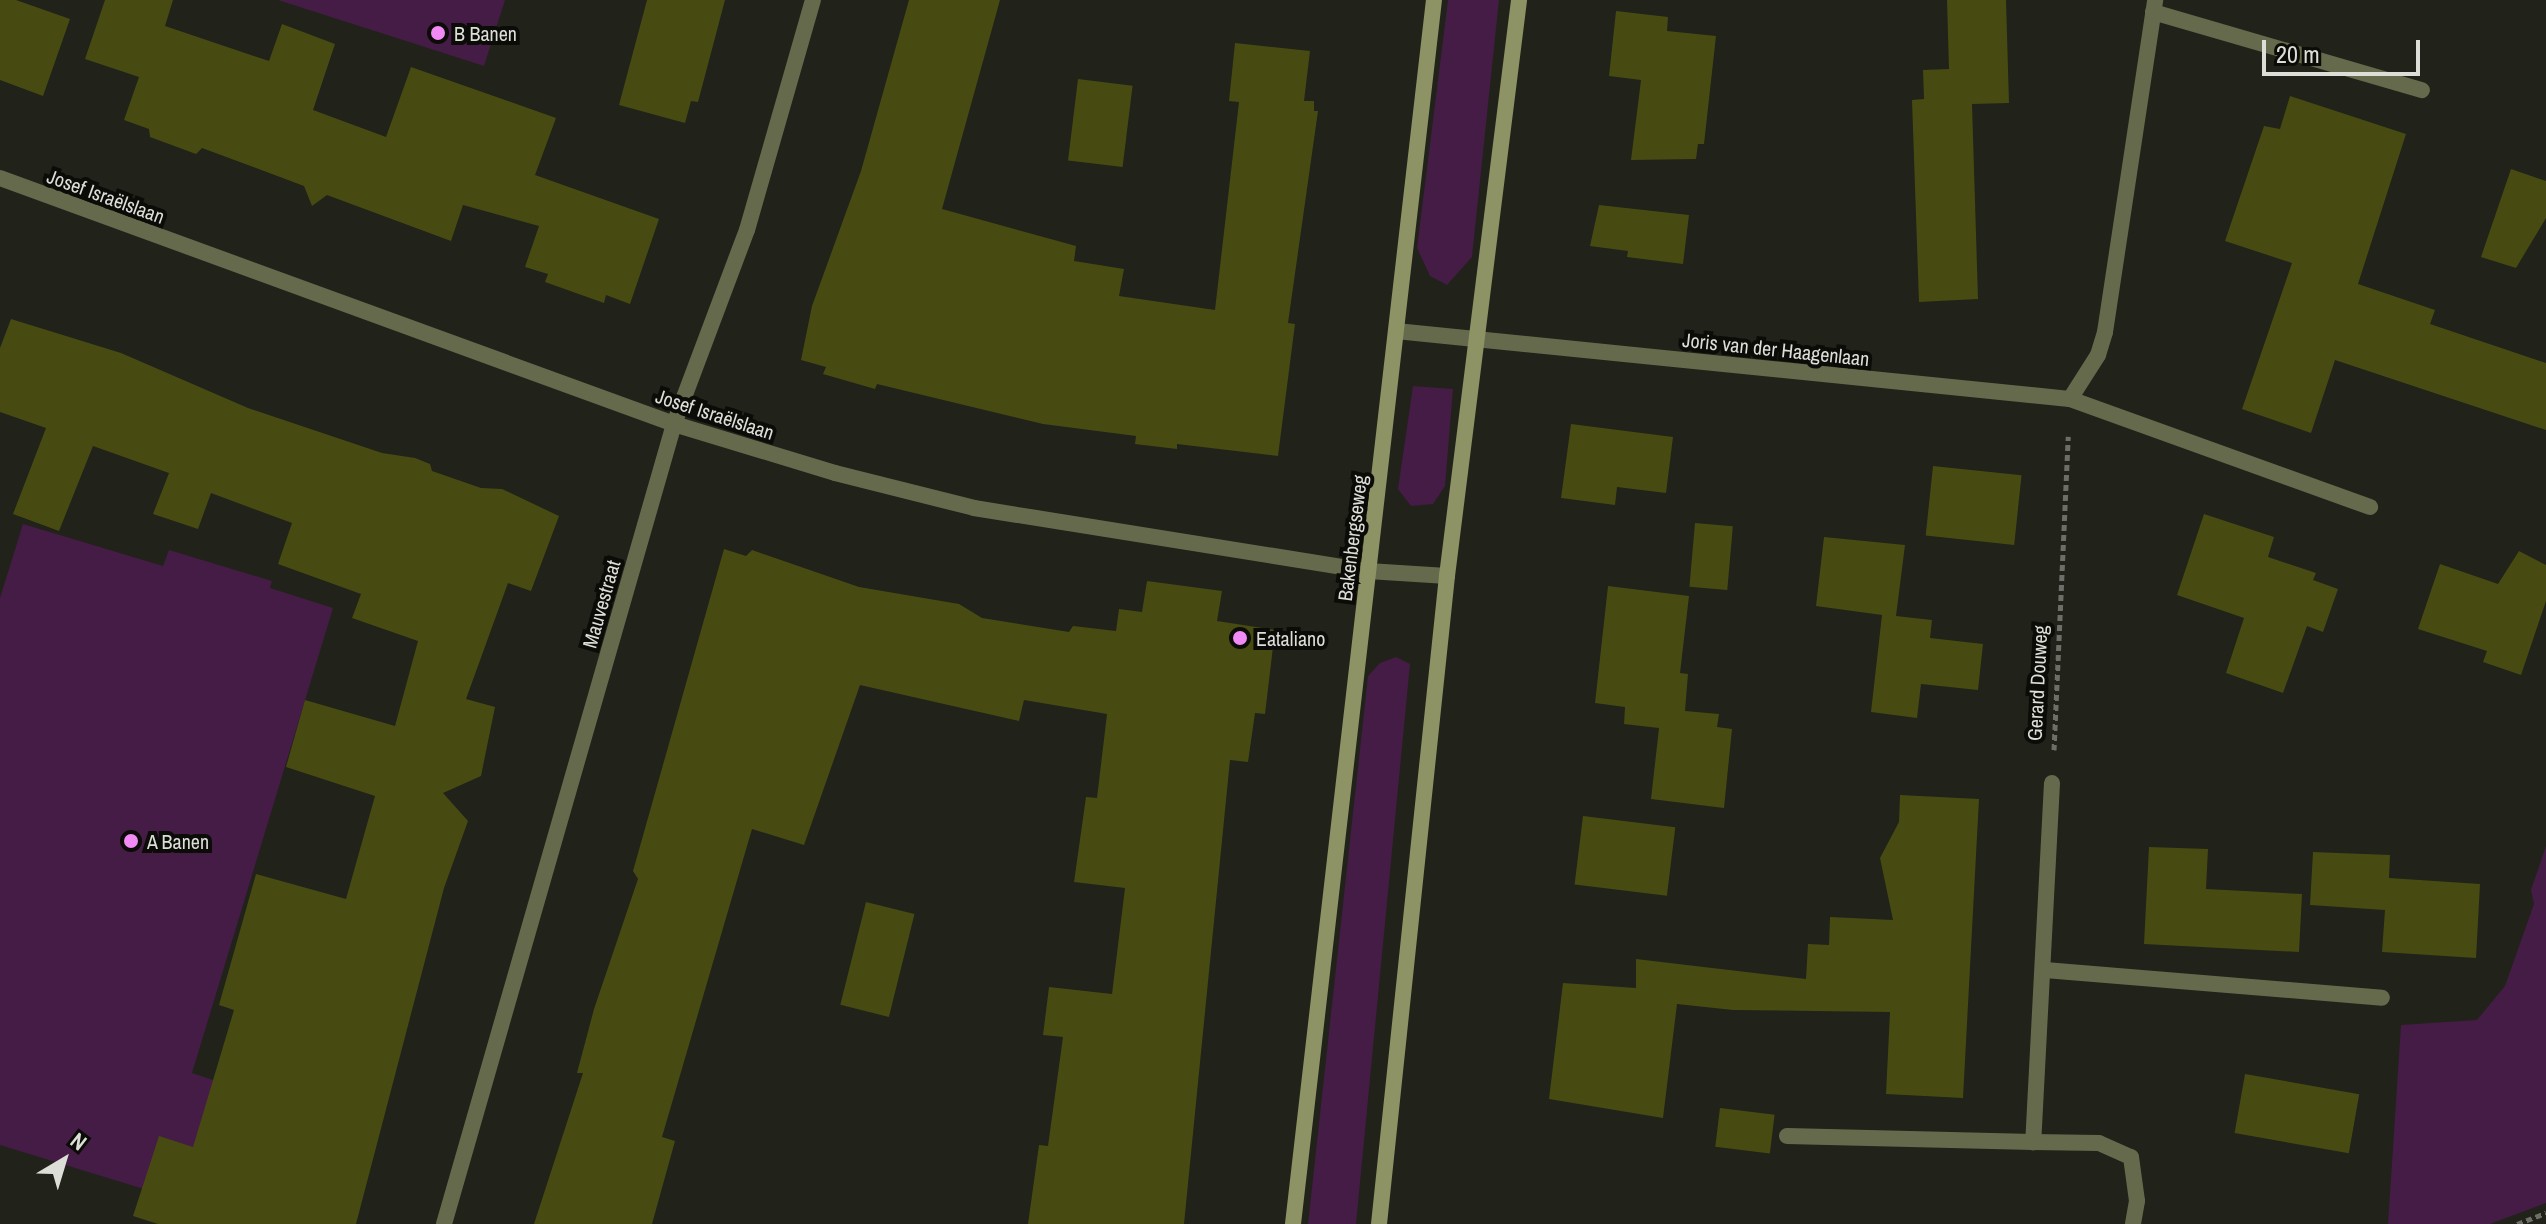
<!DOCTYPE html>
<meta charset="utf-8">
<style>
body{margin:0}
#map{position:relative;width:2546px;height:1224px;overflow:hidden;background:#21221a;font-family:"Archivo Narrow",sans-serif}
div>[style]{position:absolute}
.green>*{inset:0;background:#441c45}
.building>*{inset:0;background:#474b11;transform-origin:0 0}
.path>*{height:5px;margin-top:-2.5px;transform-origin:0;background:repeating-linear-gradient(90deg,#6d6e67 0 6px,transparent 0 10px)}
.street>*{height:16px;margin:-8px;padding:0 8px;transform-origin:8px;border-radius:8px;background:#666a4c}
.secondary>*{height:16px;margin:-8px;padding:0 8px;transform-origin:8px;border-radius:8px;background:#8d9364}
.dots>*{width:22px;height:22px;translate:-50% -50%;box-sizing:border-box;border:4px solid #0b0b08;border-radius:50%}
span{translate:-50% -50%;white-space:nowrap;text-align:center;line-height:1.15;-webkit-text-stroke:8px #0b0b08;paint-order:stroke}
.poi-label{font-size:20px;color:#ddded8}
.left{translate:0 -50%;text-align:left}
.street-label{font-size:20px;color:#ddded8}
.north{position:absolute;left:24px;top:1120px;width:80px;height:80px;-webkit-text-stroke:6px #0b0b08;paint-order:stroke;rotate:38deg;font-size:22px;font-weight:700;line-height:32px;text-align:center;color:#ddded8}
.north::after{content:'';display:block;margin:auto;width:28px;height:36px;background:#ddded8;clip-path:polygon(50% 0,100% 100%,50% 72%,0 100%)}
.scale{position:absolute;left:2262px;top:40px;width:158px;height:36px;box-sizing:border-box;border:4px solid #ddded8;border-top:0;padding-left:10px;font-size:24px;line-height:28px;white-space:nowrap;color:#ddded8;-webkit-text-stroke:6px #0b0b08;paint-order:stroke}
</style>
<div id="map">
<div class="green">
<div style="clip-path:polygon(278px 0,505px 0,484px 66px)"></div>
<div style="clip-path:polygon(1448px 0,1499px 0,1472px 257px,1447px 285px,1430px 276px,1417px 248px)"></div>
<div style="clip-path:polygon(1413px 386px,1453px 389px,1445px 486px,1433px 504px,1411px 506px,1398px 489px)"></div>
<div style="clip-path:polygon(23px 524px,163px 566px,169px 550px,272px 581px,270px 588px,333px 608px,192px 1073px,216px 1081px,180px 1200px,0 1145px,0 598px)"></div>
<div style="clip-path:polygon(1396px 657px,1410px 664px,1356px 1224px,1308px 1224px,1368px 676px,1380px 663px)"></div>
<div style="clip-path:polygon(2546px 846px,2546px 1203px,2490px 1224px,2388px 1224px,2401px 1025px,2477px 1020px,2505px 986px,2534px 904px,2531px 890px)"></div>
</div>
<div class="building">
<div style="clip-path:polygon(0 0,16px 0,70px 19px,43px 96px,0 80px)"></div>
<div style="clip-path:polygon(105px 0,173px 0,165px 26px,269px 61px,282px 24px,335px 44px,313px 110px,386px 137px,411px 67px,556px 118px,535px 175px,659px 219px,630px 304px,606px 295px,604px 303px,545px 282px,548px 274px,525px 267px,539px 226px,463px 205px,451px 241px,327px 195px,312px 206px,304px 186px,202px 148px,196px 154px,150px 137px,149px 129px,124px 120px,139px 77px,85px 59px)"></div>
<div style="clip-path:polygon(647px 0,725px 0,698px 102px,691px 101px,685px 123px,619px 105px)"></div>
<div style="clip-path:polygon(909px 0,1000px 0,942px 209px,1076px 246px,1074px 261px,1124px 269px,1119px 296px,1215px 310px,1239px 102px,1229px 101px,1235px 43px,1310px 51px,1304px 101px,1314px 101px,1314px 111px,1318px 111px,1288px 323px,1295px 324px,1278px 456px,1177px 444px,1177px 449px,1135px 444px,1136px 436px,1043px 424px,877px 384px,875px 389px,823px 374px,826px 367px,801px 360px,812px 306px,861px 171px)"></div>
<div style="clip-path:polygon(1947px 0,2006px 0,2009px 103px,1972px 104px,1978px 299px,1919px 302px,1912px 100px,1924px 99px,1923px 70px,1949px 69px)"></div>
<div style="clip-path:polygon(1616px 11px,1668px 17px,1667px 31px,1716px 36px,1704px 144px,1698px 144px,1696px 159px,1631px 160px,1641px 80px,1609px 76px)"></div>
<div style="left:1078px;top:79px;width:55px;height:82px;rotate:7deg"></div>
<div style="clip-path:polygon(2290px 96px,2406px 134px,2358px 284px,2435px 310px,2430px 324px,2546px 363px,2546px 430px,2335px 360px,2311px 433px,2242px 409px,2292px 263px,2225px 241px,2264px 126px,2280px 129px)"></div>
<div style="clip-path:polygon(2511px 169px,2546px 181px,2546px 218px,2516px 268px,2481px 257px)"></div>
<div style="clip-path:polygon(1599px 205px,1689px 215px,1683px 264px,1627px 257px,1628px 251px,1590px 246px)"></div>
<div style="clip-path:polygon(11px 319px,121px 353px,248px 408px,382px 453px,415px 458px,430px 464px,432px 471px,481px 488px,502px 489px,559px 516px,531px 591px,508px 583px,466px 699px,495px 707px,481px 776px,443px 793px,468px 821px,444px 888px,356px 1224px,158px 1224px,133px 1216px,159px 1136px,193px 1147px,234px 1010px,219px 1005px,256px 874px,346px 899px,375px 796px,286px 767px,305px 700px,395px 726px,418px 641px,352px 618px,361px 594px,278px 564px,292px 523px,211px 493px,198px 529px,153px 514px,169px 473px,93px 446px,59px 531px,13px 514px,46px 428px,0 412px,0 348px)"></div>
<div style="clip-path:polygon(1571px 424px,1673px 437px,1666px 493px,1617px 487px,1615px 505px,1561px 498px)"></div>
<div style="left:1933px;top:466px;width:89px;height:70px;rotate:6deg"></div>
<div style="clip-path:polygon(2204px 514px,2274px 537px,2268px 557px,2316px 573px,2313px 580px,2338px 589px,2323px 632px,2307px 626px,2283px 693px,2226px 673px,2244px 618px,2177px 595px)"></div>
<div style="left:1695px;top:523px;width:38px;height:64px;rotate:5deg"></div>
<div style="clip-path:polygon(1824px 537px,1905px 545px,1896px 616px,1932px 620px,1930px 638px,1983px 644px,1978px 690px,1921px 684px,1917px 718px,1871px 712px,1882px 615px,1816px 606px)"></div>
<div style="clip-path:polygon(724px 549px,746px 556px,752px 550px,859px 587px,959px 604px,982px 618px,1069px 632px,1073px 626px,1116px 631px,1119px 609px,1142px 612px,1147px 581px,1222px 591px,1217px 621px,1275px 630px,1265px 714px,1255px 713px,1248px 762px,1230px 760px,1184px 1224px,1028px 1224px,1039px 1145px,1048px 1146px,1063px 1037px,1043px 1035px,1049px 987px,1112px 994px,1125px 888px,1074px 882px,1086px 797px,1097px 798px,1107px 714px,1024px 700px,1019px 721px,860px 685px,804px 845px,752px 829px,662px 1137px,675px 1141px,652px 1224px,534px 1224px,583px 1073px,577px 1073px,594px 1009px,638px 879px,633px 871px)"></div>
<div style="clip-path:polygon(2519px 551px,2546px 565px,2546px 601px,2521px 675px,2483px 662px,2487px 651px,2418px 629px,2440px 564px,2498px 584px)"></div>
<div style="clip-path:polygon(1608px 586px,1689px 596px,1680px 673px,1688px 674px,1685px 711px,1719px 714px,1717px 727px,1732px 729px,1724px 808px,1651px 799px,1659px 728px,1624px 724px,1625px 707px,1595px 703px)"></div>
<div style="clip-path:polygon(1900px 795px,1979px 799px,1963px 1098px,1886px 1094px,1890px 1012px,1733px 1010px,1677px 1004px,1663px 1118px,1549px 1099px,1563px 983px,1636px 988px,1636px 959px,1806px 979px,1808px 944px,1829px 945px,1830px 917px,1893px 920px,1880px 858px,1899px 822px)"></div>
<div style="left:1583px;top:816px;width:93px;height:69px;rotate:7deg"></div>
<div style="clip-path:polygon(2149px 847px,2208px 849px,2206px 889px,2302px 894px,2299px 952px,2144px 944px)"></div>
<div style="clip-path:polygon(2313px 852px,2390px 855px,2389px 878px,2480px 884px,2476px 958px,2382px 952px,2385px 910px,2310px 905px)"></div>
<div style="left:866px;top:902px;width:50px;height:106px;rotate:14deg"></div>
<div style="left:2245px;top:1074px;width:116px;height:60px;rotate:10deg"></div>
<div style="left:1720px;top:1108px;width:55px;height:39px;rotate:7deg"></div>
</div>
<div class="path">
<div style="left:2054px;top:750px;width:314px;rotate:-87.4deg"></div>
<div style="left:2517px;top:1224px;width:31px;rotate:-21deg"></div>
</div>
<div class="street">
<div style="left:2153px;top:12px;width:280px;rotate:16.2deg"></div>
<div style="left:0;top:178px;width:717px;rotate:20.05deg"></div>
<div style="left:674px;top:424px;width:168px;rotate:16.9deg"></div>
<div style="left:835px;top:473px;width:143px;rotate:14.1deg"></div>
<div style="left:974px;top:508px;width:399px;rotate:9.1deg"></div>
<div style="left:1368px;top:571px;width:79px;rotate:3.6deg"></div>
<div style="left:1396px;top:331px;width:677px;rotate:5.76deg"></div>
<div style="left:2070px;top:399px;width:319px;rotate:19.8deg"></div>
<div style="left:2070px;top:399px;width:52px;rotate:-57.5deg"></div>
<div style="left:2098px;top:355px;width:24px;rotate:-73deg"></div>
<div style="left:2105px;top:332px;width:336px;rotate:-81.4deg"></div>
<div style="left:2052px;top:783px;width:360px;rotate:93deg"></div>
<div style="left:2033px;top:1142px;width:66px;rotate:0.9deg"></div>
<div style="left:2099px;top:1143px;width:35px;rotate:24deg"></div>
<div style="left:2131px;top:1157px;width:44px;rotate:82.2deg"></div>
<div style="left:2137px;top:1201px;width:23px;rotate:100deg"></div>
<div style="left:2045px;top:970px;width:338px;rotate:4.7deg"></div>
<div style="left:1787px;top:1136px;width:246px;rotate:1.4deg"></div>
<div style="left:444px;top:1224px;width:832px;rotate:-73.96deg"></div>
<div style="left:674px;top:424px;width:207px;rotate:-69.4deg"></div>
<div style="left:747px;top:230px;width:239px;rotate:-74deg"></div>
</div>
<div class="secondary">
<div style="left:1293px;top:1224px;width:1232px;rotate:-83.43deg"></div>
<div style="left:1379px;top:1224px;width:652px;rotate:-84.01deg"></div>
<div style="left:1447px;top:576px;width:580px;rotate:-82.87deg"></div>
</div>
<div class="dots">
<div style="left:438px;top:33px;background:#f18af4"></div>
<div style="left:1240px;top:638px;background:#f18af4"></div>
<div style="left:131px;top:841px;background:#f18af4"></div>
</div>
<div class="poi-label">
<span class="left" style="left:454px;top:33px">B Banen</span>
<span class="left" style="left:1256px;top:638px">Eataliano</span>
<span class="left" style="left:147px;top:841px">A Banen</span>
</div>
<div class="street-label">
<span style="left:106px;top:196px;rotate:20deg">Josef Israëlslaan</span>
<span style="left:1776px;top:349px;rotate:6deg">Joris van der Haagenlaan</span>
<span style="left:715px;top:414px;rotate:18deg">Josef Israëlslaan</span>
<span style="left:1352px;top:538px;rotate:-83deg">Bakenbergseweg</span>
<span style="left:601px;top:604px;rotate:-74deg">Mauvestraat</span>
<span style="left:2037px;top:683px;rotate:-87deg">Gerard Douweg</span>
</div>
<div class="north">N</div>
<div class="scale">20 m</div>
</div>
